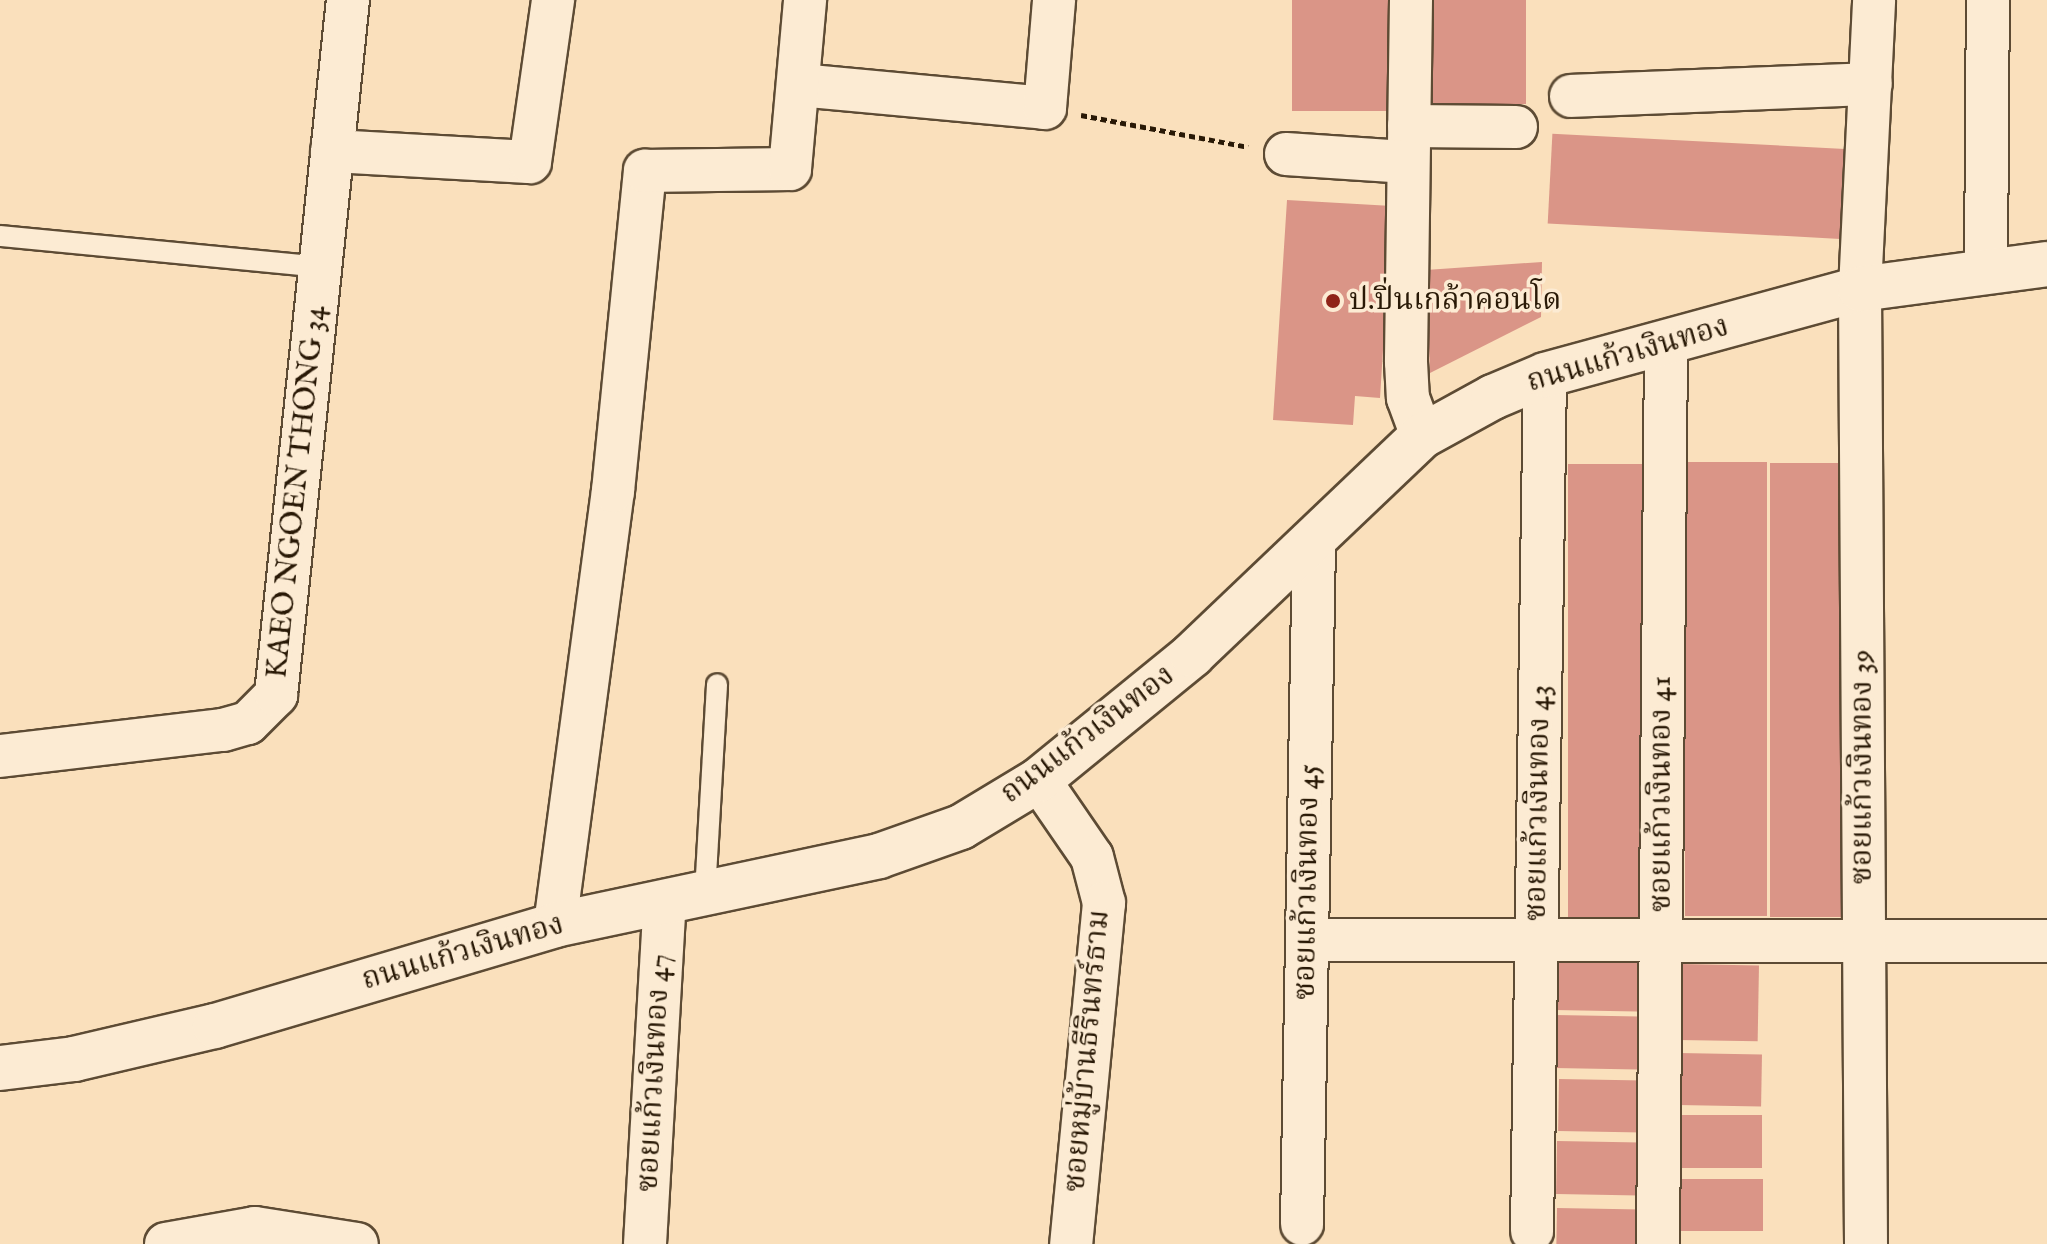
<!DOCTYPE html>
<meta charset="utf-8">
<style>
body{margin:0}
#map{position:relative;width:2047px;height:1244px;overflow:hidden;background:#fae0bc;font-family:"IM FELL English","Noto Serif Thai",serif}
div>[style]{position:absolute}
.building>*{inset:0;background:#da9587;transform-origin:0 0}
.path>*{height:5px;margin-top:-2.5px;transform-origin:0;background:repeating-linear-gradient(90deg,#291906 0 6px,transparent 0 10px)}
.roads{filter:drop-shadow(2px 0 #5d4b34) drop-shadow(-2px 0 #5d4b34) drop-shadow(0 2px #5d4b34) drop-shadow(0 -2px #5d4b34)}
.lane>*{height:20px;margin:-10px;padding:0 10px;transform-origin:10px;border-radius:10px;background:#fcebd3}
.street>*{height:42px;margin:-21px;padding:0 21px;transform-origin:21px;border-radius:21px;background:#fcebd3}
.secondary>*{height:44px;margin:-22px;padding:0 22px;transform-origin:22px;border-radius:22px;background:#fcebd3}
.dots>*{width:22px;height:22px;translate:-50% -50%;box-sizing:border-box;border:4px solid #fcebd3;border-radius:50%}
span{translate:-50% -50%;white-space:nowrap;text-align:center;line-height:1.15;-webkit-text-stroke:7px #fcebd3;paint-order:stroke}
.poi-label{font-size:30px;color:#291906}
.left{translate:0 -50%;text-align:left}
.street-label{font-size:30px;color:#291906}
</style>
<div id="map">
<div class="building">
<div style="left:1292px;top:0;width:101px;height:111px"></div>
<div style="left:1425px;top:0;width:101px;height:104px"></div>
<div style="left:1845px;top:149px;width:90px;height:293px;rotate:93deg"></div>
<div style="clip-path:polygon(1287px 200px,1392px 206px,1380px 398px,1355px 396px,1353px 425px,1273px 420px)"></div>
<div style="clip-path:polygon(1542px 262px,1541px 317px,1430px 373px,1426px 270px)"></div>
<div style="left:1685px;top:462px;width:82px;height:454px"></div>
<div style="left:1770px;top:463px;width:81px;height:454px"></div>
<div style="left:1568px;top:464px;width:81px;height:454px"></div>
<div style="left:1555px;top:957px;width:83px;height:53px;rotate:1deg"></div>
<div style="left:1680px;top:964px;width:79px;height:76px;rotate:1deg"></div>
<div style="left:1555px;top:1015px;width:84px;height:53px;rotate:1deg"></div>
<div style="left:1679px;top:1053px;width:83px;height:52px;rotate:1deg"></div>
<div style="left:1559px;top:1079px;width:84px;height:52px;rotate:1deg"></div>
<div style="left:1678px;top:1115px;width:84px;height:53px"></div>
<div style="left:1557px;top:1141px;width:83px;height:53px;rotate:1deg"></div>
<div style="left:1680px;top:1179px;width:83px;height:52px"></div>
<div style="left:1557px;top:1208px;width:84px;height:36px;rotate:1deg"></div>
</div>
<div class="path">
<div style="left:1081px;top:115px;width:170px;rotate:10.8deg"></div>
</div>
<div class="roads">
<div class="lane">
<div style="left:0;top:236px;width:321px;rotate:5.5deg"></div>
<div style="left:705px;top:893px;width:209px;rotate:-86.7deg"></div>
</div>
<div class="street">
<div style="left:1411px;top:0;width:362px;rotate:90.8deg"></div>
<div style="left:1406px;top:362px;width:36px;rotate:87deg"></div>
<div style="left:1408px;top:398px;width:40px;rotate:69.8deg"></div>
<div style="left:800px;top:91px;width:11px;rotate:-27deg"></div>
<div style="left:810px;top:86px;width:236px;rotate:5.3deg"></div>
<div style="left:1045px;top:108px;width:108px;rotate:-85.2deg"></div>
<div style="left:1571px;top:96px;width:300px;rotate:-2.3deg"></div>
<div style="left:1409px;top:126px;width:107px;rotate:0.5deg"></div>
<div style="left:332px;top:151px;width:198px;rotate:3.2deg"></div>
<div style="left:530px;top:162px;width:164px;rotate:-81.9deg"></div>
<div style="left:1286px;top:154px;width:122px;rotate:3.8deg"></div>
<div style="left:1986px;top:268px;width:268px;rotate:-89.6deg"></div>
<div style="left:0;top:756px;width:225px;rotate:-6.7deg"></div>
<div style="left:223px;top:730px;width:26px;rotate:-16deg"></div>
<div style="left:248px;top:723px;width:40px;rotate:-45deg"></div>
<div style="left:276px;top:695px;width:699px;rotate:-84.09deg"></div>
<div style="left:1039px;top:780px;width:93px;rotate:55.5deg"></div>
<div style="left:1092px;top:857px;width:48px;rotate:75.4deg"></div>
<div style="left:1104px;top:903px;width:343px;rotate:95.5deg"></div>
<div style="left:555px;top:925px;width:438px;rotate:-82.4deg"></div>
<div style="left:613px;top:491px;width:322px;rotate:-84.3deg"></div>
<div style="left:645px;top:171px;width:145px;rotate:-0.8deg"></div>
<div style="left:790px;top:169px;width:170px;rotate:-84.9deg"></div>
<div style="left:1307px;top:940px;width:740px;rotate:0.08deg"></div>
<div style="left:1302px;top:1224px;width:684px;rotate:-88.99deg"></div>
<div style="left:1532px;top:1231px;width:856px;rotate:-89.13deg"></div>
<div style="left:166px;top:1244px;width:90px;rotate:-10.2deg"></div>
<div style="left:255px;top:1228px;width:103px;rotate:8.9deg"></div>
<div style="left:645px;top:1244px;width:343px;rotate:-86.7deg"></div>
<div style="left:1658px;top:1244px;width:901px;rotate:-89.49deg"></div>
<div style="left:1866px;top:1244px;width:955px;rotate:-90.36deg"></div>
<div style="left:1860px;top:289px;width:289px;rotate:-87.2deg"></div>
</div>
<div class="secondary">
<div style="left:0;top:1068px;width:75px;rotate:-6.9deg"></div>
<div style="left:74px;top:1059px;width:145px;rotate:-13.2deg"></div>
<div style="left:215px;top:1026px;width:355px;rotate:-16.5deg"></div>
<div style="left:555px;top:925px;width:331px;rotate:-12deg"></div>
<div style="left:879px;top:856px;width:87px;rotate:-19.5deg"></div>
<div style="left:961px;top:827px;width:91px;rotate:-31.1deg"></div>
<div style="left:1039px;top:780px;width:198px;rotate:-39.2deg"></div>
<div style="left:1192px;top:655px;width:318px;rotate:-43.6deg"></div>
<div style="left:1422px;top:436px;width:81px;rotate:-28.8deg"></div>
<div style="left:1493px;top:397px;width:56px;rotate:-22.9deg"></div>
<div style="left:1545px;top:375px;width:327px;rotate:-15.3deg"></div>
<div style="left:1860px;top:289px;width:189px;rotate:-7.6deg"></div>
</div>
</div>
<div class="dots">
<div style="left:1333px;top:301px;background:#8f2418"></div>
</div>
<div class="poi-label">
<span class="left" style="left:1349px;top:301px">ป.ปิ่นเกล้าคอนโด</span>
</div>
<div class="street-label">
<span style="left:1628px;top:355px;rotate:-16deg">ถนนแก้วเงินทอง</span>
<span style="left:297px;top:492px;rotate:-84deg">KAEO NGOEN THONG 34</span>
<span style="left:1088px;top:735px;rotate:-37deg">ถนนแก้วเงินทอง</span>
<span style="left:1863px;top:767px;rotate:-90deg">ซอยแก้วเงินทอง 39</span>
<span style="left:1662px;top:794px;rotate:-90deg">ซอยแก้วเงินทอง 41</span>
<span style="left:1539px;top:803px;rotate:-89deg">ซอยแก้วเงินทอง 43</span>
<span style="left:1308px;top:882px;rotate:-89deg">ซอยแก้วเงินทอง 45</span>
<span style="left:463px;top:953px;rotate:-16deg">ถนนแก้วเงินทอง</span>
<span style="left:1088px;top:1051px;rotate:-85deg">ซอยหมู่บ้านธีรินทร์ธาม</span>
<span style="left:655px;top:1073px;rotate:-87deg">ซอยแก้วเงินทอง 47</span>
</div>
</div>
